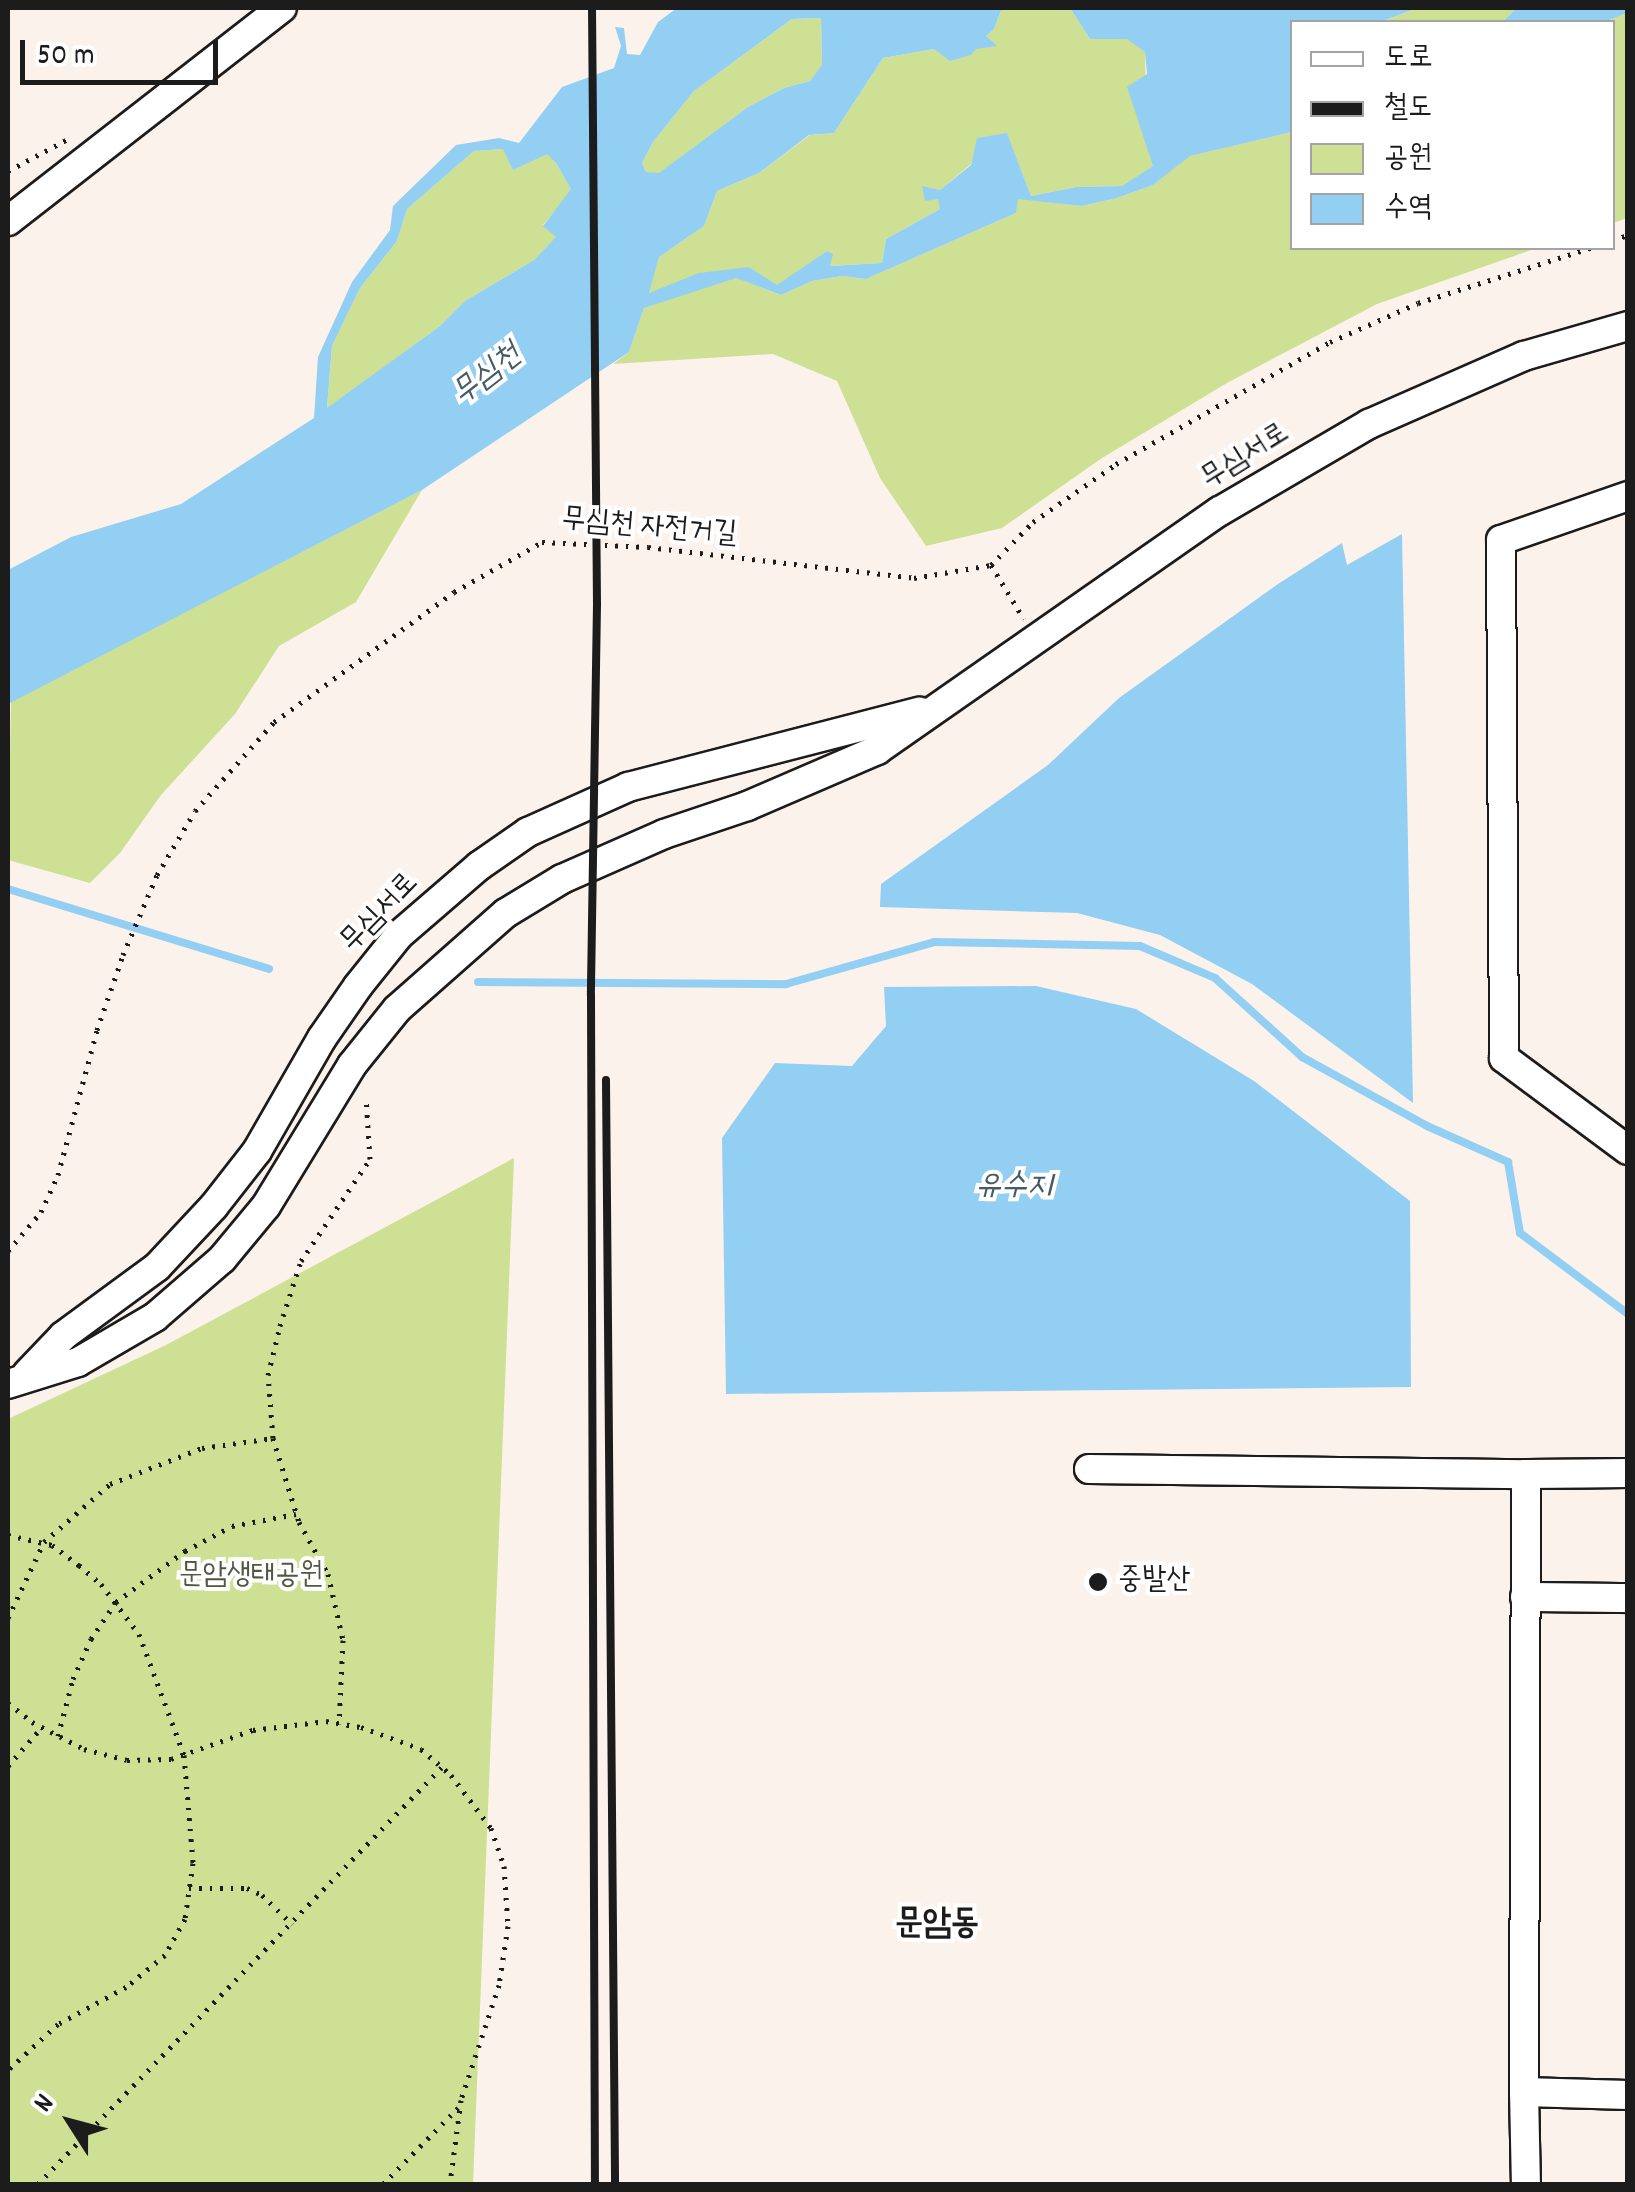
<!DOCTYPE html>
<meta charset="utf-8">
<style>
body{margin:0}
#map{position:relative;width:1635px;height:2192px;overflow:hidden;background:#fcf2ec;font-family:Dekko,"Poor Story",sans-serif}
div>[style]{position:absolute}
.green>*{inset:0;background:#cee094}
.water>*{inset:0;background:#92cff3}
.stream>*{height:8px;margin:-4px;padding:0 4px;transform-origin:4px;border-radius:4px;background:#92cff3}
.path>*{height:5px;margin-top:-2.5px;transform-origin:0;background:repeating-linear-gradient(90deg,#1c1c1c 0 2.5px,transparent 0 10.5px)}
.roads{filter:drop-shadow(2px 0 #1c1c1c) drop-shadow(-2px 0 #1c1c1c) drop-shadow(0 2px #1c1c1c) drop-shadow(0 -2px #1c1c1c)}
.minor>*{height:28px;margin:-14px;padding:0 14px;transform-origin:14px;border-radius:14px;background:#fff}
.rail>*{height:8px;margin:-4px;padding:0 4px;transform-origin:4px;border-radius:4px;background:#1c1c1c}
.dots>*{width:28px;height:28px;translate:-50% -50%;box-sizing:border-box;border:5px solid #fff;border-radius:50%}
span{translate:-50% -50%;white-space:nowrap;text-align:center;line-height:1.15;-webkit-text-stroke:8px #fff;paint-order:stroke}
.street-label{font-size:30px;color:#1c1c1c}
.park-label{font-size:30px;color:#515740}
.poi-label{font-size:30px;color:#1c1c1c}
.left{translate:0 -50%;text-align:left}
.water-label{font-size:32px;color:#455b67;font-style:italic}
.quarter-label{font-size:35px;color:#1c1c1c;font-weight:700}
.frame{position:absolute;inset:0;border:10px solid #1c1c1c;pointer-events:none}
.legend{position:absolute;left:1290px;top:20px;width:325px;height:230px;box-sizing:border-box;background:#fff;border:2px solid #a4a4a4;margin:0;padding:12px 18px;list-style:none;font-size:30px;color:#1c1c1c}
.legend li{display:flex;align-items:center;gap:20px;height:50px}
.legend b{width:50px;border:2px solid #a4a4a4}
.north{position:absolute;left:20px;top:2072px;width:100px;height:100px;-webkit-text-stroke:8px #fff;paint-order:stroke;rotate:306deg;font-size:28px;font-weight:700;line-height:40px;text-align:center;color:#1c1c1c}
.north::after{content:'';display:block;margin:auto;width:35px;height:45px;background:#1c1c1c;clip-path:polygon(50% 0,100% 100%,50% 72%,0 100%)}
.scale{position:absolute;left:20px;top:40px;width:198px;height:45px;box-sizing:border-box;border:5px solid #1c1c1c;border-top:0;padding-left:12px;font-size:30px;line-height:35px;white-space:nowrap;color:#1c1c1c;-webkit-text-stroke:8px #fff;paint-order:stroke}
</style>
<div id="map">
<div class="green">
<div style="clip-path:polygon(1002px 8px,1070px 8px,1090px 39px,1127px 38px,1145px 52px,1147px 138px,1154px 166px,1122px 186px,1076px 187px,1031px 196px,1007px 134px,978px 138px,971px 164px,940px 190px,923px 187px,939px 199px,940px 209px,886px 239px,882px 263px,829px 266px,827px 251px,777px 286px,749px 267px,648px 293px,659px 257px,704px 226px,717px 191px,759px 173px,810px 135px,834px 133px,883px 58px,934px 49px,996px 46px,986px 36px,994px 29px)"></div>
<div style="clip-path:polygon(1417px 8px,1517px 8px,1502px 22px,1380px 22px)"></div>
<div style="clip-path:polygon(1627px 13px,1627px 218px,1613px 223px,1612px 22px,1604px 22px)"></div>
<div style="clip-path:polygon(821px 18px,822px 66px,810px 81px,784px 88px,748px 107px,659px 174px,646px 172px,642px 163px,653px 142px,694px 91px,792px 19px)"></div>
<div style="clip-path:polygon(1292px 132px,1292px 248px,1537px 248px,1377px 304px,1227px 383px,1102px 458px,1002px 528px,926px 546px,880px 478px,837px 381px,773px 354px,613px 364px,629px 352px,644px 308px,712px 283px,737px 278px,781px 295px,812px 281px,842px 276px,866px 279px,1016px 213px,1017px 198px,1082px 206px,1117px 198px,1153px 185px,1189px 156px)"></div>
<div style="clip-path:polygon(503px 149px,548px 153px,556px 163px,572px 190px,543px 225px,557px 237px,534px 260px,465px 301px,440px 326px,327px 409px,332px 346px,360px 288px,397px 241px,407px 209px,474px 151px)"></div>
<div style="clip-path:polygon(422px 490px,356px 602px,279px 646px,235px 714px,161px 795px,120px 853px,90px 883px,8px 860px,11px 701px)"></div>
<div style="clip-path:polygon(514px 1158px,473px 2184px,8px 2184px,8px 1419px,166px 1345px)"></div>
</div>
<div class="water">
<div style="clip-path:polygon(evenodd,677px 8px,1002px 8px,994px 29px,986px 36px,997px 46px,976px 49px,971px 55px,950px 61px,934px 49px,883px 58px,834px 133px,809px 135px,759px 173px,717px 191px,704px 226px,659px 257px,649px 293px,699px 273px,749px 267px,777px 285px,827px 251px,833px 254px,830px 266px,882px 263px,886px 239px,940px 209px,938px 199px,925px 201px,922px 186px,940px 190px,971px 165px,977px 138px,1007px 133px,1031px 196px,1076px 187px,1122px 186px,1153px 166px,1127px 87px,1147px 74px,1145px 52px,1127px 39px,1090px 39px,1070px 8px,1417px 8px,1380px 22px,1292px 22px,1292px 132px,1190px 156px,1153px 185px,1117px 198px,1082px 206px,1018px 199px,1016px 213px,866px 279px,842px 276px,812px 281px,781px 295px,736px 278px,644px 308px,629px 352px,422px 490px,8px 704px,8px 570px,71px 537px,181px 504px,314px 418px,318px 357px,352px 282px,390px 230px,393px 206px,456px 145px,499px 138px,519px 143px,562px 87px,614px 68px,621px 46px,615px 27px,624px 28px,627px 54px,640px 55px,658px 22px,677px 8px,821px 18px,822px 65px,810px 81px,784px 88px,748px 107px,659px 173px,646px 172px,642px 163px,653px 142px,694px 91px,792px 19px,821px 18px,677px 8px,503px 149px,513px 170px,547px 154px,556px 163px,571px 189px,543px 226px,556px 237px,534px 260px,465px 301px,440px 326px,327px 408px,332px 346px,360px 288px,397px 241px,407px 209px,474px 151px,503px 149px)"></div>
<div style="clip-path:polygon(1517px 8px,1627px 8px,1627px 13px,1604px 22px,1502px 22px)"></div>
<div style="clip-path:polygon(1402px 534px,1413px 1103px,1252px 984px,1160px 935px,1077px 913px,880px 907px,881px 884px,1048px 765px,1119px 698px,1278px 584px,1342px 543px,1347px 565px)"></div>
<div style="clip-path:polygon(1036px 986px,1136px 1009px,1254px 1081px,1410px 1201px,1411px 1387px,726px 1394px,722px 1138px,775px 1063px,852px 1066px,886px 1026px,884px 987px)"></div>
</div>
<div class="stream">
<div style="left:8px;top:889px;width:273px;rotate:17deg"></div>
<div style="left:478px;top:982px;width:308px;rotate:0.4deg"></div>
<div style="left:786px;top:984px;width:154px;rotate:-15.8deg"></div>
<div style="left:934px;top:942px;width:206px;rotate:1.1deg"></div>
<div style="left:1140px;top:946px;width:82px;rotate:23.1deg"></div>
<div style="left:1215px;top:978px;width:118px;rotate:42.2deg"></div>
<div style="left:1302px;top:1057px;width:143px;rotate:28.9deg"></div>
<div style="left:1427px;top:1126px;width:89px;rotate:24deg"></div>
<div style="left:1508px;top:1162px;width:72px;rotate:80.4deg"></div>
<div style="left:1520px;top:1233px;width:135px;rotate:36.9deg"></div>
</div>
<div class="path">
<div style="left:8px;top:171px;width:66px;rotate:-28.1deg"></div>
<div style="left:1612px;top:240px;width:17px;rotate:-17deg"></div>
<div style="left:991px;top:565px;width:63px;rotate:58.6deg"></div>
<div style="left:8px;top:1251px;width:51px;rotate:-49.8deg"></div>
<div style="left:41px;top:1212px;width:41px;rotate:-65.3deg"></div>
<div style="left:58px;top:1175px;width:150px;rotate:-74.9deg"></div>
<div style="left:97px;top:1030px;width:79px;rotate:-70.9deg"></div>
<div style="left:123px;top:955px;width:87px;rotate:-67deg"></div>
<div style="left:157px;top:875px;width:74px;rotate:-59.3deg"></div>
<div style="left:195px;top:811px;width:119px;rotate:-48.4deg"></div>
<div style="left:274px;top:722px;width:222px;rotate:-35.8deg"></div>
<div style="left:454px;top:592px;width:101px;rotate:-29.6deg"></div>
<div style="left:542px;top:542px;width:106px;rotate:2.7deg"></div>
<div style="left:648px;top:547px;width:268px;rotate:6.6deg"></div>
<div style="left:914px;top:578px;width:78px;rotate:-9.6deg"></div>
<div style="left:991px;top:565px;width:60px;rotate:-45.7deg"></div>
<div style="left:1033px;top:522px;width:101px;rotate:-34.9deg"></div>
<div style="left:1116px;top:464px;width:246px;rotate:-29.7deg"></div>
<div style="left:1330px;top:342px;width:96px;rotate:-23.9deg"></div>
<div style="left:1418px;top:303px;width:181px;rotate:-17.7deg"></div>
<div style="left:273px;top:1438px;width:63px;rotate:-94.5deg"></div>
<div style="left:268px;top:1375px;width:50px;rotate:-76.2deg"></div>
<div style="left:280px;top:1326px;width:68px;rotate:-72.1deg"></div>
<div style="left:301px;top:1261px;width:123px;rotate:-55.9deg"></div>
<div style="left:370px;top:1159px;width:62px;rotate:-93.7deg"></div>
<div style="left:8px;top:1535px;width:45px;rotate:12.8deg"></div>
<div style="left:52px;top:1545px;width:34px;rotate:37deg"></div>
<div style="left:79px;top:1565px;width:29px;rotate:41deg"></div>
<div style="left:101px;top:1584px;width:63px;rotate:52.8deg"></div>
<div style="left:139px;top:1634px;width:129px;rotate:69.6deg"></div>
<div style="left:184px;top:1755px;width:108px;rotate:85.2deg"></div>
<div style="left:193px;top:1863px;width:57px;rotate:98.1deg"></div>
<div style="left:185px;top:1919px;width:41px;rotate:119.1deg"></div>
<div style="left:165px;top:1955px;width:50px;rotate:140.6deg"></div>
<div style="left:126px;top:1987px;width:77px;rotate:151.4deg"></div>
<div style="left:58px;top:2024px;width:68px;rotate:137.4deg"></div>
<div style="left:8px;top:1618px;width:84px;rotate:-64.7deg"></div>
<div style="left:44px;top:1542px;width:88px;rotate:-41.3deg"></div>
<div style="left:110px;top:1484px;width:99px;rotate:-21.4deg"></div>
<div style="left:202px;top:1448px;width:72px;rotate:-8deg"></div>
<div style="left:273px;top:1438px;width:88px;rotate:72.8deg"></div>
<div style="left:299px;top:1522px;width:60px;rotate:60.9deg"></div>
<div style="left:328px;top:1574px;width:68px;rotate:77.2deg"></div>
<div style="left:343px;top:1640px;width:84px;rotate:92.7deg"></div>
<div style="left:8px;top:1703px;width:31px;rotate:38deg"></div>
<div style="left:32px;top:1722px;width:59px;rotate:27.4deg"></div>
<div style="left:84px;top:1749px;width:44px;rotate:14.3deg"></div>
<div style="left:127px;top:1760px;width:44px;rotate:-1.3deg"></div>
<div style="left:171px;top:1759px;width:87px;rotate:-19.5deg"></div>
<div style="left:253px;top:1730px;width:74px;rotate:-7deg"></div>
<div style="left:326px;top:1721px;width:36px;rotate:10deg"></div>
<div style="left:361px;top:1727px;width:64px;rotate:20.1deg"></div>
<div style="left:421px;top:1749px;width:40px;rotate:41deg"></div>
<div style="left:451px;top:1775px;width:66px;rotate:53deg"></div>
<div style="left:491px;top:1828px;width:40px;rotate:71.1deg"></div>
<div style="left:504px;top:1866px;width:60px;rotate:86.2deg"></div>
<div style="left:508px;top:1926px;width:60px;rotate:98.7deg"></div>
<div style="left:499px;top:1985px;width:121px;rotate:108.3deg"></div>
<div style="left:461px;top:2100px;width:85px;rotate:97.5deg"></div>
<div style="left:58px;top:1736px;width:59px;rotate:-75.3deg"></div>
<div style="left:73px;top:1679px;width:44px;rotate:-65.8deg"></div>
<div style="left:91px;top:1639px;width:45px;rotate:-56deg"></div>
<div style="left:116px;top:1602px;width:86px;rotate:-36.5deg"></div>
<div style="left:185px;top:1551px;width:53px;rotate:-28deg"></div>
<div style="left:232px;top:1526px;width:65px;rotate:-10.6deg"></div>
<div style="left:8px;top:1766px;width:52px;rotate:-48.9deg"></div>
<div style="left:189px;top:1888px;width:58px"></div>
<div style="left:247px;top:1888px;width:17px;rotate:25deg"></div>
<div style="left:262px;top:1895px;width:42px;rotate:44deg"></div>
<div style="left:38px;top:2184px;width:581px;rotate:-45.91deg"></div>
<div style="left:383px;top:2184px;width:107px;rotate:-45.4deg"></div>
</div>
<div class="roads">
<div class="minor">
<div style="left:8px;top:221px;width:347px;rotate:-37.9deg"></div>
<div style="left:1628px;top:496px;width:134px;rotate:160.9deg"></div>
<div style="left:1501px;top:540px;width:518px;rotate:89.67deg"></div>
<div style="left:1504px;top:1058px;width:154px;rotate:36.6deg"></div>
<div style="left:27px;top:1374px;width:52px;rotate:-46.5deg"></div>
<div style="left:63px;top:1336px;width:117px;rotate:-36.3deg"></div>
<div style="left:157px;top:1267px;width:83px;rotate:-46.9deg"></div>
<div style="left:214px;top:1206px;width:70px;rotate:-52deg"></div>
<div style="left:257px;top:1151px;width:130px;rotate:-60.1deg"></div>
<div style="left:322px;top:1038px;width:63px;rotate:-55.3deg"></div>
<div style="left:358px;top:986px;width:65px;rotate:-51.2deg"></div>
<div style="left:399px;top:935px;width:106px;rotate:-40.8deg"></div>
<div style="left:479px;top:866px;width:60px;rotate:-34.8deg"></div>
<div style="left:528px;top:832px;width:110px;rotate:-24.2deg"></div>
<div style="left:628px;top:787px;width:301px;rotate:-14.5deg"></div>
<div style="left:8px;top:1384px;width:73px;rotate:-17.4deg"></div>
<div style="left:78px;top:1362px;width:89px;rotate:-30.3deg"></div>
<div style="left:155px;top:1317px;width:89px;rotate:-40.9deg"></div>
<div style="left:222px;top:1259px;width:69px;rotate:-50.3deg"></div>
<div style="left:266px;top:1206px;width:165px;rotate:-58.6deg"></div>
<div style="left:352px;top:1065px;width:72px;rotate:-51.2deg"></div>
<div style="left:397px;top:1009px;width:145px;rotate:-41.4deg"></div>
<div style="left:506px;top:913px;width:66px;rotate:-31.3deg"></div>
<div style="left:562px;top:879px;width:111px;rotate:-23.8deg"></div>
<div style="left:664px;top:834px;width:88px;rotate:-18.6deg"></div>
<div style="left:747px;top:806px;width:142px;rotate:-23.3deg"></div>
<div style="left:877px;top:750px;width:418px;rotate:-34.9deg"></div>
<div style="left:1220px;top:511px;width:173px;rotate:-30.3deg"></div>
<div style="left:1369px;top:424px;width:169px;rotate:-23.7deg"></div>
<div style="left:1524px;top:356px;width:108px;rotate:-16.1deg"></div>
<div style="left:1089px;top:1469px;width:437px;rotate:0.7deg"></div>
<div style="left:1628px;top:1473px;width:102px;rotate:179.4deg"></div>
<div style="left:1526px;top:1474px;width:618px;rotate:90.19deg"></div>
<div style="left:1524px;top:2092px;width:104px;rotate:1.7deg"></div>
<div style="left:1525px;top:1597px;width:103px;rotate:0.6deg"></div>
<div style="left:1524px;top:2092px;width:92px;rotate:88.8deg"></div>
</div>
</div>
<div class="rail">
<div style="left:592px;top:8px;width:596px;rotate:89.52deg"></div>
<div style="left:597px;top:604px;width:391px;rotate:90.9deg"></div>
<div style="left:591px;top:995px;width:1189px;rotate:89.81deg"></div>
<div style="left:606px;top:1080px;width:1104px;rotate:89.53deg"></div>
</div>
<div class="dots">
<div style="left:1098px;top:1582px;background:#1c1c1c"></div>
</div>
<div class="street-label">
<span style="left:1246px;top:458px;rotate:-32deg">무심서로</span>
<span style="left:649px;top:529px;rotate:5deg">무심천 자전거길</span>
<span style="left:381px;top:914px;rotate:-46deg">무심서로</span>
</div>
<div class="park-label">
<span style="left:251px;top:1577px">문암생태공원</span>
</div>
<div class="poi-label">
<span class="left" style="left:1118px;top:1582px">중발산</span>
</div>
<div class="water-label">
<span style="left:488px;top:376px;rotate:-38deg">무심천</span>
<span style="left:1014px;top:1188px">유수지</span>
</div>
<div class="quarter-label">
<span style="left:937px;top:1925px">문암동</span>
</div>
<div class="frame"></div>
<ul class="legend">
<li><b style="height:12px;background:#fff"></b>도로</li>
<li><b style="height:12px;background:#1c1c1c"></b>철도</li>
<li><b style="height:28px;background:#cee094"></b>공원</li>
<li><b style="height:28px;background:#92cff3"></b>수역</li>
</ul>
<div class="north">N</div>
<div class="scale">50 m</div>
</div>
